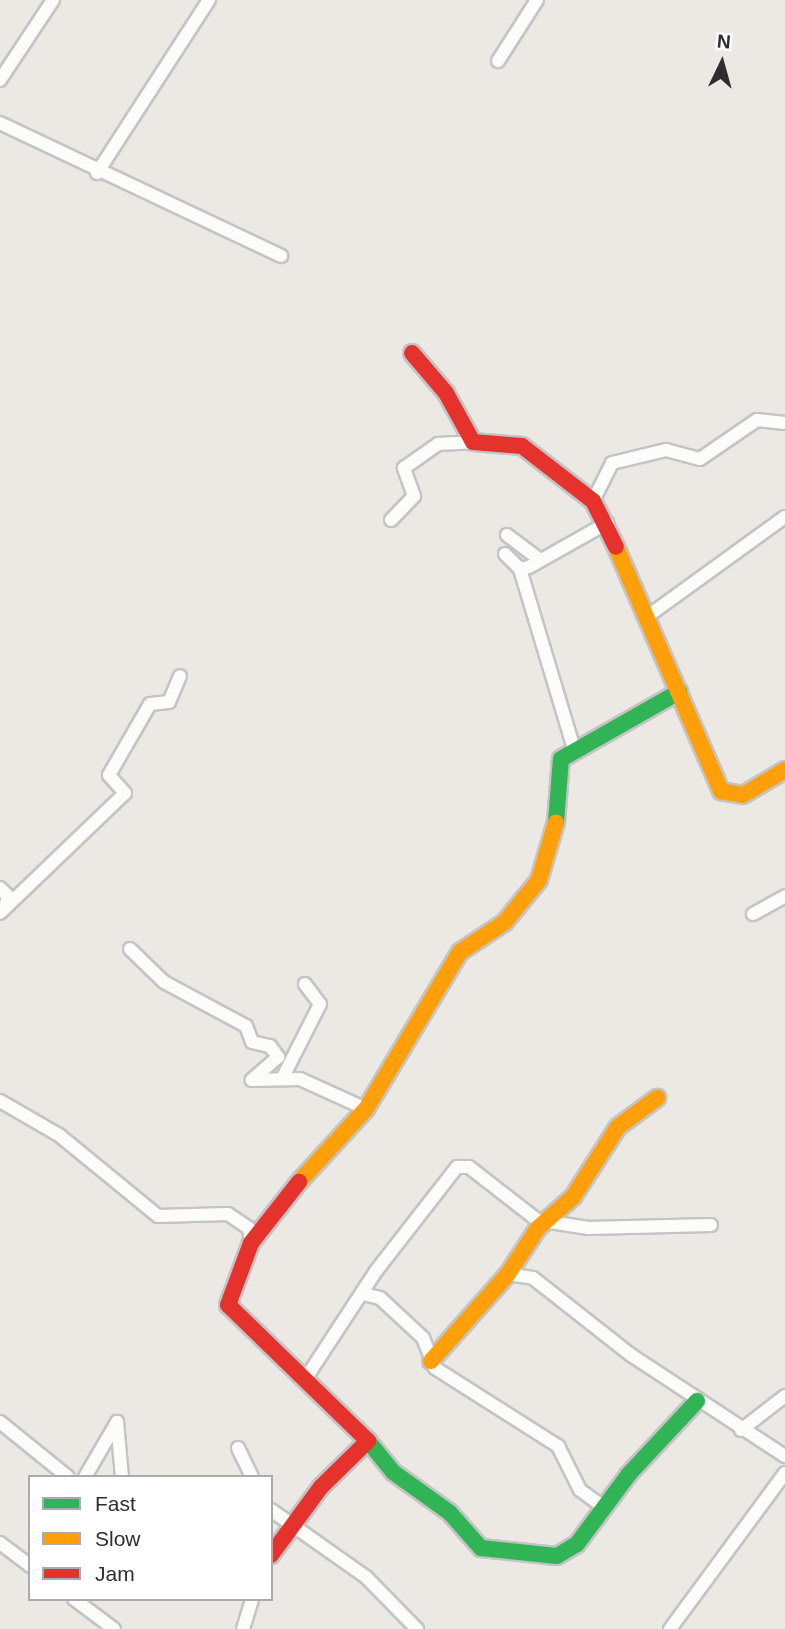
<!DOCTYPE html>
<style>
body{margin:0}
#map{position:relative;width:785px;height:1629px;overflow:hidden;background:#ece8e4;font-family:Arial,sans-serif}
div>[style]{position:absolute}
.roads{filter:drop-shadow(2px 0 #c5c4c5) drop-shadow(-2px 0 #c5c4c5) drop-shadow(0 2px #c5c4c5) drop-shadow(0 -2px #c5c4c5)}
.street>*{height:12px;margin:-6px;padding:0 6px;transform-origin:6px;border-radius:6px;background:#fcfcfb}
.fast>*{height:16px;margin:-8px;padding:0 8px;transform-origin:8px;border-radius:8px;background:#30b455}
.slow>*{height:16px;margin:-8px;padding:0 8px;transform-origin:8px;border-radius:8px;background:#ff9f0a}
.jam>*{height:16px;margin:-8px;padding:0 8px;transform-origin:8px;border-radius:8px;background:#e5322d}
span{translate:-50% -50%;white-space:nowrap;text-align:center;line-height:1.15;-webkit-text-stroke:6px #fff;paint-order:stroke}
.legend{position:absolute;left:28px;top:1475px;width:245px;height:126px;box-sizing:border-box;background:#fff;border:2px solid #ababab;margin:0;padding:9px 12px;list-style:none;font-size:21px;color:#2e2e2e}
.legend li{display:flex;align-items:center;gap:14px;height:35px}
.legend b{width:35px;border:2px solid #ababab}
.north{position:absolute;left:687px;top:28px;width:70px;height:70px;-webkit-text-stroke:5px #fff;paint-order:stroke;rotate:5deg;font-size:19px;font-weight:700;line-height:28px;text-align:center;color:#2e2e2e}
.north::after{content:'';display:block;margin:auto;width:24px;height:32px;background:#2e2e2e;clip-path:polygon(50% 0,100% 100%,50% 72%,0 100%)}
</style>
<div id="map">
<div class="roads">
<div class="street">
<div style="left:498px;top:61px;width:72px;rotate:-57.4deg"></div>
<div style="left:0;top:80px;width:96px;rotate:-56.5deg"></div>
<div style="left:0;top:123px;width:311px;rotate:25.3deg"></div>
<div style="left:97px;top:173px;width:206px;rotate:-57.1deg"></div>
<div style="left:593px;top:501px;width:42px;rotate:-63.4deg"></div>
<div style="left:612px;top:463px;width:56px;rotate:-13.5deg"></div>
<div style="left:666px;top:450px;width:35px;rotate:15deg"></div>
<div style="left:700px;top:459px;width:69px;rotate:-34.4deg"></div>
<div style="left:757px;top:420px;width:28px;rotate:6deg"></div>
<div style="left:391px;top:520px;width:33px;rotate:-46deg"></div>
<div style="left:414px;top:496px;width:30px;rotate:-110deg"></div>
<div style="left:404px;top:468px;width:42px;rotate:-35.2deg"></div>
<div style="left:438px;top:444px;width:35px;rotate:-3deg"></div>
<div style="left:507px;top:535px;width:38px;rotate:37deg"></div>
<div style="left:505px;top:554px;width:21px;rotate:45deg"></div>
<div style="left:520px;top:569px;width:9px;rotate:-13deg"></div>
<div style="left:529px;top:567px;width:90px;rotate:-29.4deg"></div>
<div style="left:520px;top:569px;width:188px;rotate:73.3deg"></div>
<div style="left:648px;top:616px;width:169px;rotate:-35.9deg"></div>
<div style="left:0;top:888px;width:11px;rotate:45deg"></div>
<div style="left:8px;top:896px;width:8px;rotate:104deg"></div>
<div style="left:0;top:913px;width:173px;rotate:-43.8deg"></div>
<div style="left:125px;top:793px;width:24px;rotate:-132deg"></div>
<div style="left:109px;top:775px;width:82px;rotate:-60deg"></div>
<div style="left:150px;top:704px;width:19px;rotate:-6deg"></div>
<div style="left:169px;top:702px;width:28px;rotate:-67deg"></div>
<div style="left:753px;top:914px;width:37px;rotate:-29deg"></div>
<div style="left:130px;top:949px;width:47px;rotate:44.1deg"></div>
<div style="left:164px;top:982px;width:93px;rotate:28.2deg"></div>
<div style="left:246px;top:1026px;width:17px;rotate:69deg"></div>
<div style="left:252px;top:1042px;width:18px;rotate:13deg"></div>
<div style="left:270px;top:1046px;width:14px;rotate:54deg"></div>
<div style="left:278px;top:1057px;width:35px;rotate:139deg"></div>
<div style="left:252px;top:1080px;width:48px;rotate:-1.2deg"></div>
<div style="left:300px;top:1079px;width:72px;rotate:24.4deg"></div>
<div style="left:283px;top:1077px;width:82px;rotate:-63.1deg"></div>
<div style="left:320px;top:1004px;width:25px;rotate:-127deg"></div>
<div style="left:0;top:1101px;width:68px;rotate:30deg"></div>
<div style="left:59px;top:1135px;width:128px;rotate:39.3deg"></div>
<div style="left:158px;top:1216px;width:70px;rotate:-1.6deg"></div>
<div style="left:228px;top:1214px;width:25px;rotate:34deg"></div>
<div style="left:249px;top:1228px;width:15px;rotate:82deg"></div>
<div style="left:508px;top:1274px;width:25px;rotate:9deg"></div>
<div style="left:533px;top:1278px;width:125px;rotate:38.2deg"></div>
<div style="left:631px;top:1355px;width:184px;rotate:33.3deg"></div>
<div style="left:363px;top:1294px;width:17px;rotate:13deg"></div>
<div style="left:380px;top:1298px;width:59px;rotate:42.9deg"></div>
<div style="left:423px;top:1338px;width:32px;rotate:68deg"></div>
<div style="left:435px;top:1368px;width:146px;rotate:32.4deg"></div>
<div style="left:558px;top:1446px;width:49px;rotate:63.4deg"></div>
<div style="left:580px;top:1490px;width:31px;rotate:36deg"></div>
<div style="left:304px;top:1381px;width:131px;rotate:-56.8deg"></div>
<div style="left:376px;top:1271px;width:132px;rotate:-52.1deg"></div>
<div style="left:457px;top:1167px;width:12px"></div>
<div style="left:469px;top:1167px;width:86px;rotate:37.9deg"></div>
<div style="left:537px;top:1220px;width:52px;rotate:8.9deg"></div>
<div style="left:588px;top:1228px;width:123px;rotate:-1.4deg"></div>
<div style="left:0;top:1422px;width:87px;rotate:39deg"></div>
<div style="left:741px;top:1430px;width:56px;rotate:-37.7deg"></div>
<div style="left:238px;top:1448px;width:32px;rotate:64deg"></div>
<div style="left:85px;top:1477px;width:64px;rotate:-59.8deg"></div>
<div style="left:117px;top:1422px;width:55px;rotate:84.8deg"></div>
<div style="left:271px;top:1510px;width:116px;rotate:35.2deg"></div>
<div style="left:366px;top:1577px;width:73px;rotate:45.6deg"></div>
<div style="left:0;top:1543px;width:38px;rotate:37deg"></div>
<div style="left:74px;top:1599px;width:50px;rotate:36.9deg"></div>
<div style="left:243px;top:1629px;width:31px;rotate:-73deg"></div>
<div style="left:670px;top:1629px;width:194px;rotate:-53.6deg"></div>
</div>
<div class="fast">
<div style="left:556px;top:822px;width:63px;rotate:-85.5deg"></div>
<div style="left:561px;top:759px;width:136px;rotate:-29.6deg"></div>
<div style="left:368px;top:1441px;width:40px;rotate:51deg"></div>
<div style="left:393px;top:1472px;width:70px;rotate:35.7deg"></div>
<div style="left:450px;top:1513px;width:47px;rotate:48.5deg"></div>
<div style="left:481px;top:1548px;width:76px;rotate:6deg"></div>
<div style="left:557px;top:1556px;width:23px;rotate:-31deg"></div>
<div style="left:577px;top:1544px;width:87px;rotate:-53.4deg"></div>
<div style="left:629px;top:1474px;width:100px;rotate:-47deg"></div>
</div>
<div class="slow">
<div style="left:616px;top:547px;width:266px;rotate:66.7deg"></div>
<div style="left:721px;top:791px;width:22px;rotate:10deg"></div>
<div style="left:743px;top:795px;width:49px;rotate:-30.8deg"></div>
<div style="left:299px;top:1182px;width:99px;rotate:-47.5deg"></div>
<div style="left:366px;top:1109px;width:183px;rotate:-59.1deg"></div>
<div style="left:460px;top:952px;width:54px;rotate:-33.7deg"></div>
<div style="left:505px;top:922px;width:54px;rotate:-51deg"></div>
<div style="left:539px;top:880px;width:60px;rotate:-73.7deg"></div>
<div style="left:431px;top:1361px;width:116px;rotate:-48.5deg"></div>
<div style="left:508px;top:1274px;width:55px;rotate:-56.9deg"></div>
<div style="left:538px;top:1228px;width:47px;rotate:-41.5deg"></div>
<div style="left:573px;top:1197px;width:83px;rotate:-57.3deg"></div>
<div style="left:618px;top:1127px;width:49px;rotate:-36.6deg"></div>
</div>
<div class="jam">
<div style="left:412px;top:353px;width:52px;rotate:49.6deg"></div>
<div style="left:446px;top:393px;width:56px;rotate:61.1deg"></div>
<div style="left:473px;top:442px;width:49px;rotate:4.7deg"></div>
<div style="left:522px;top:446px;width:90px;rotate:37.8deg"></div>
<div style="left:593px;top:501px;width:51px;rotate:63.4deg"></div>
<div style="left:271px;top:1555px;width:84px;rotate:-53.7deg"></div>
<div style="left:321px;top:1487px;width:66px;rotate:-44.4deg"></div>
<div style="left:368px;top:1441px;width:195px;rotate:-135.8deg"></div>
<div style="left:228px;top:1305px;width:66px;rotate:-69.6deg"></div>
<div style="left:251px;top:1243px;width:78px;rotate:-51.8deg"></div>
</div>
</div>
<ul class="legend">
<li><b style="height:9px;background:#30b455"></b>Fast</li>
<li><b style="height:9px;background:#ff9f0a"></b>Slow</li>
<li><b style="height:9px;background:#e5322d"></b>Jam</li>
</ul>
<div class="north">N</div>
</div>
